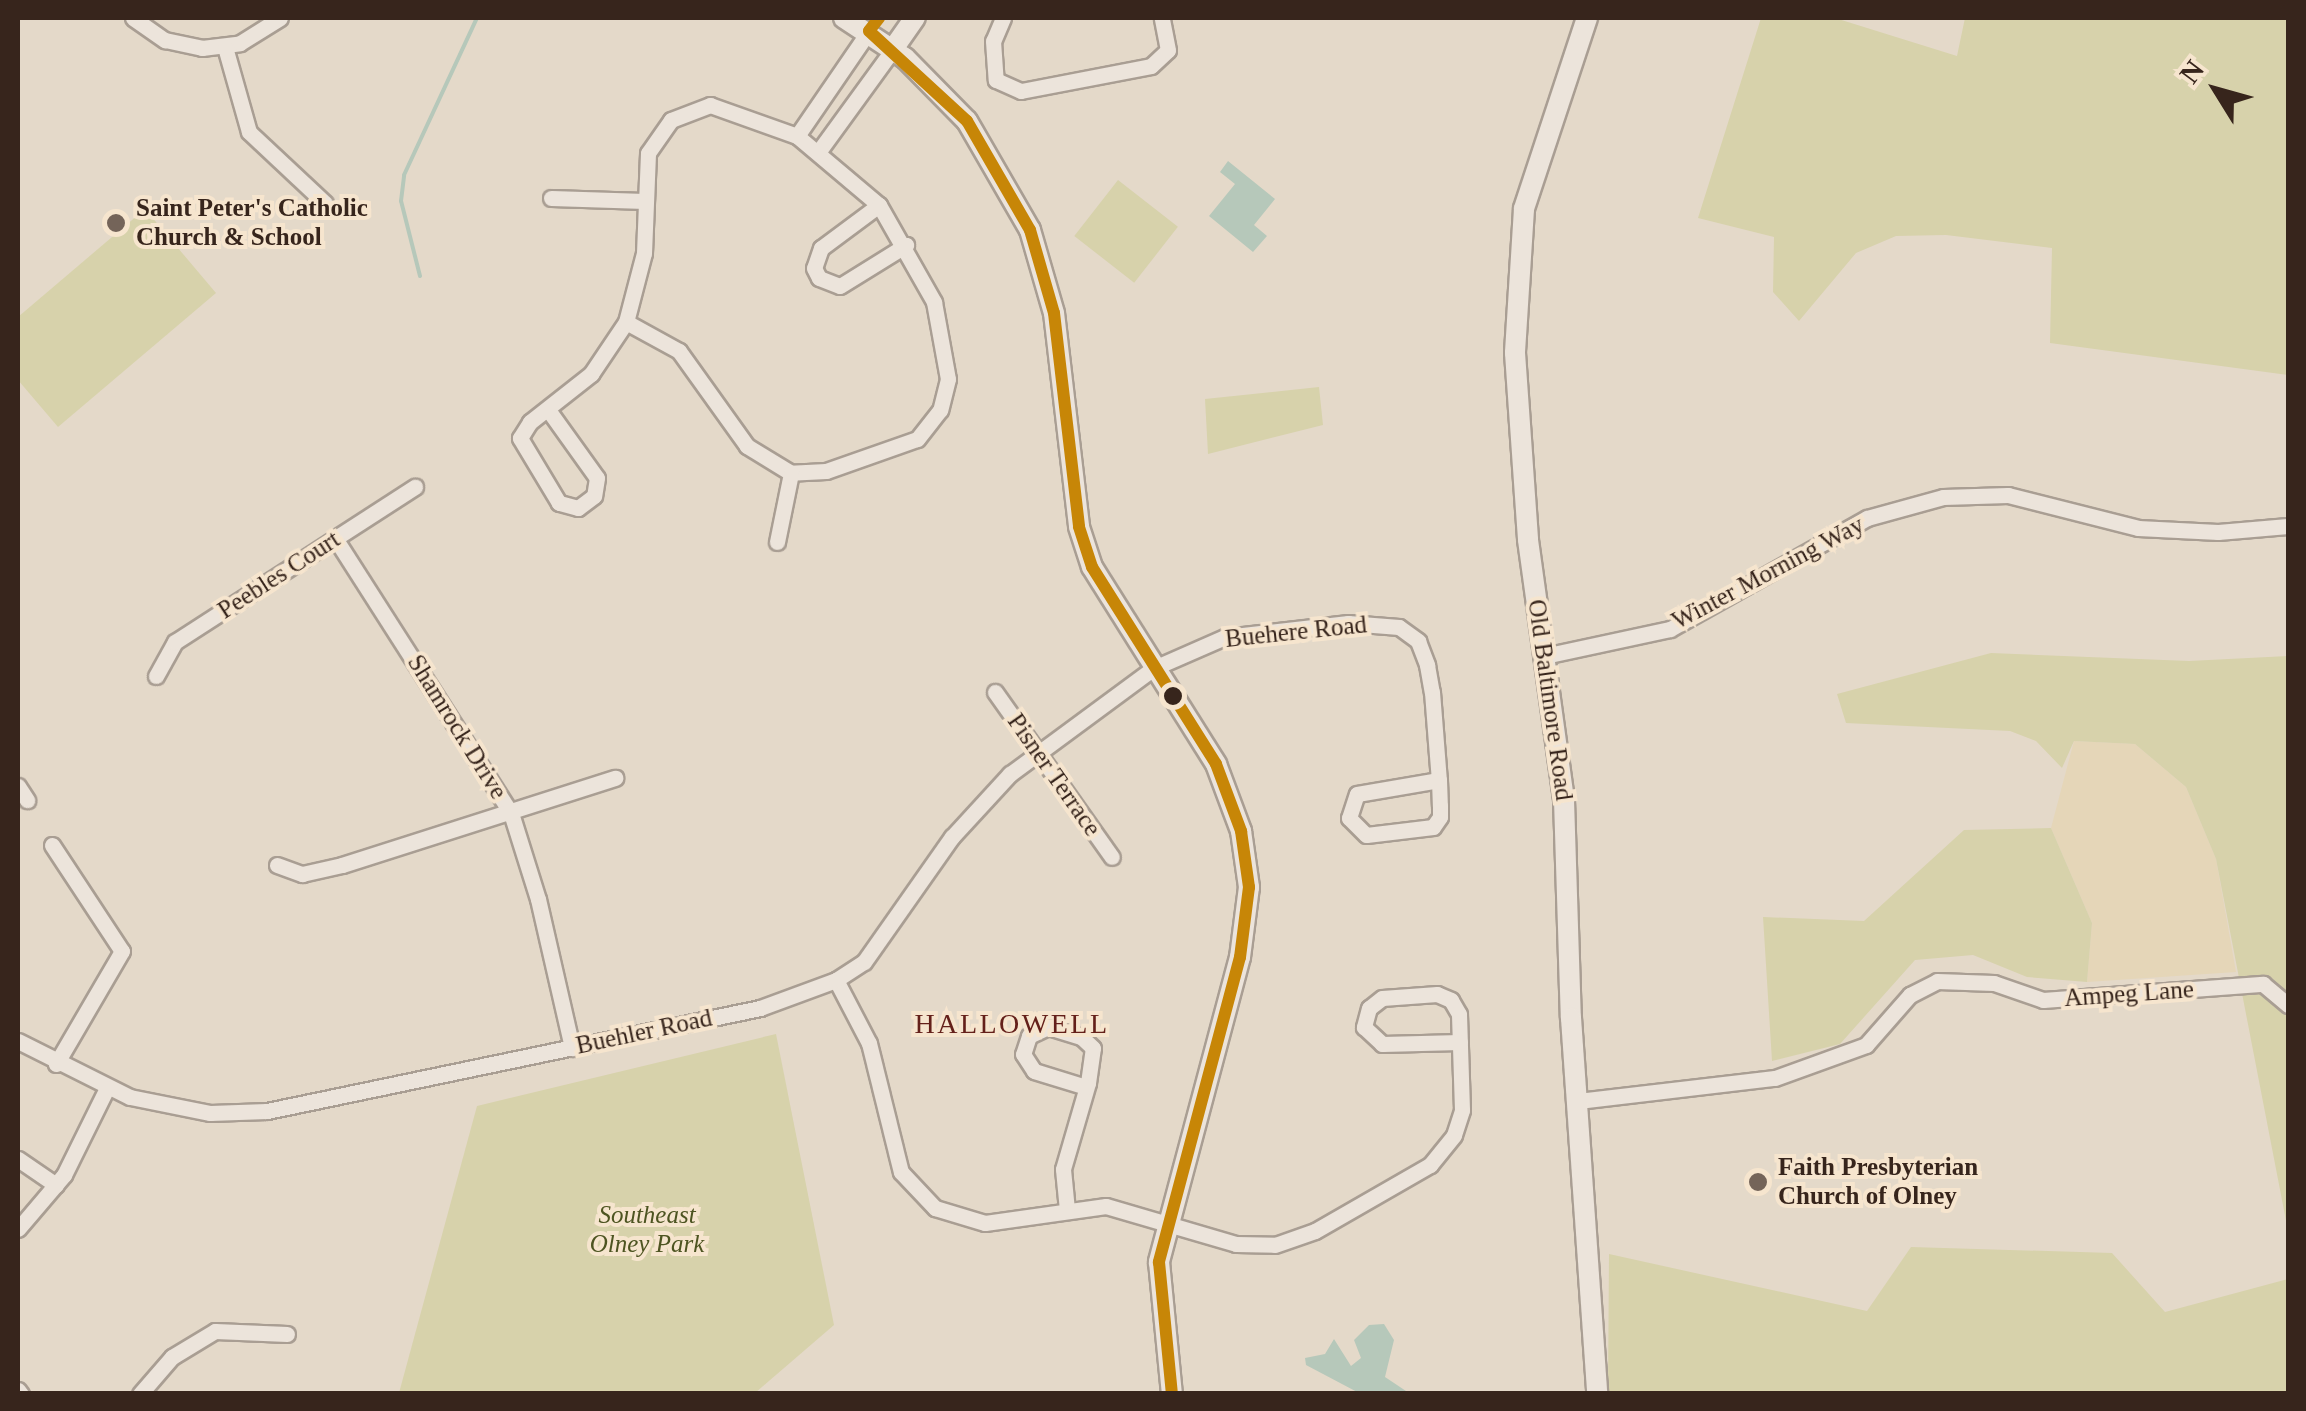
<!DOCTYPE html>
<style>
body{margin:0}
#map{position:relative;width:2306px;height:1411px;overflow:hidden;background:#e4d9c9;font-family:"Times New Roman",serif}
div>[style]{position:absolute}
.farmland>*{inset:0;background:#e5d6b8}
.green>*{inset:0;background:#d7d2ab;transform-origin:0 0}
.water>*{inset:0;background:#b6c8ba}
.stream>*{height:4px;margin:-2px;padding:0 2px;transform-origin:2px;border-radius:2px;background:#b6c8ba}
.roads{filter:drop-shadow(2px 0 #a99e93) drop-shadow(-2px 0 #a99e93) drop-shadow(0 2px #a99e93) drop-shadow(0 -2px #a99e93)}
.minor>*{height:15px;margin:-7.5px;padding:0 7.5px;transform-origin:7.5px;border-radius:7.5px;background:#ece4db}
.tertiary>*{height:20px;margin:-10px;padding:0 10px;transform-origin:10px;border-radius:10px;background:#ece4db}
.bus-1>*{height:12px;margin:-6px;padding:0 6px;transform-origin:6px;border-radius:6px;background:#c78607}
.dots>*{width:28px;height:28px;translate:-50% -50%;box-sizing:border-box;border:5px solid #f6e5ce;border-radius:50%}
span{translate:-50% -50%;white-space:nowrap;text-align:center;line-height:1.15;-webkit-text-stroke:8px #f6e5ce;paint-order:stroke}
.poi-label{font-size:25px;color:#37251c;font-weight:700}
.left{translate:0 -50%;text-align:left}
.street-label{font-size:25px;color:#37251c}
.park-label{font-size:25px;color:#4d5421;font-style:italic}
.neighbourhood-label{font-size:28px;color:#64201a;letter-spacing:2.5px}
.frame{position:absolute;inset:0;border:20px solid #37251c;pointer-events:none}
.north{position:absolute;left:2166px;top:40px;width:100px;height:100px;-webkit-text-stroke:8px #f6e5ce;paint-order:stroke;rotate:307deg;font-size:28px;font-weight:700;line-height:40px;text-align:center;color:#37251c}
.north::after{content:'';display:block;margin:auto;width:35px;height:45px;background:#37251c;clip-path:polygon(50% 0,100% 100%,50% 72%,0 100%)}
</style>
<div id="map">
<div class="farmland">
<div style="clip-path:polygon(2074px 741px,2135px 744px,2186px 787px,2216px 859px,2236px 972px,2087px 982px,2092px 923px,2051px 828px)"></div>
</div>
<div class="green">
<div style="clip-path:polygon(1761px 18px,1835px 18px,1957px 56px,1965px 18px,2288px 18px,2288px 375px,2050px 343px,2052px 248px,1946px 235px,1896px 236px,1856px 253px,1799px 321px,1773px 292px,1774px 237px,1698px 218px)"></div>
<div style="left:1118px;top:180px;width:76px;height:71px;rotate:38deg"></div>
<div style="clip-path:polygon(145px 209px,216px 293px,58px 427px,18px 380px,18px 317px)"></div>
<div style="clip-path:polygon(1319px 387px,1323px 425px,1208px 454px,1205px 399px)"></div>
<div style="clip-path:polygon(1991px 653px,2189px 661px,2288px 656px,2288px 1231px,2216px 859px,2186px 787px,2135px 744px,2074px 741px,2062px 768px,2036px 741px,2010px 731px,1846px 723px,1837px 694px)"></div>
<div style="clip-path:polygon(2051px 828px,2092px 923px,2087px 982px,2027px 977px,1973px 955px,1915px 960px,1840px 1044px,1772px 1061px,1763px 917px,1864px 921px,1964px 830px)"></div>
<div style="clip-path:polygon(776px 1034px,834px 1325px,755px 1393px,399px 1393px,477px 1106px)"></div>
<div style="clip-path:polygon(1911px 1247px,2112px 1253px,2165px 1312px,2288px 1279px,2288px 1393px,1608px 1393px,1609px 1254px,1867px 1311px)"></div>
</div>
<div class="water">
<div style="clip-path:polygon(1228px 161px,1275px 199px,1254px 225px,1267px 236px,1253px 252px,1209px 216px,1235px 184px,1220px 172px)"></div>
<div style="clip-path:polygon(1384px 1324px,1394px 1340px,1385px 1377px,1409px 1393px,1359px 1393px,1306px 1365px,1305px 1358px,1325px 1354px,1334px 1339px,1351px 1366px,1361px 1358px,1354px 1340px,1369px 1325px)"></div>
</div>
<div class="stream">
<div style="left:420px;top:276px;width:77px;rotate:-104.2deg"></div>
<div style="left:401px;top:201px;width:26px;rotate:-83deg"></div>
<div style="left:404px;top:175px;width:173px;rotate:-65.1deg"></div>
</div>
<div class="roads">
<div class="minor">
<div style="left:133px;top:18px;width:39px;rotate:35deg"></div>
<div style="left:165px;top:40px;width:38px;rotate:12deg"></div>
<div style="left:202px;top:48px;width:38px;rotate:-7deg"></div>
<div style="left:240px;top:43px;width:47px;rotate:-32deg"></div>
<div style="left:1003px;top:18px;width:25px;rotate:113deg"></div>
<div style="left:993px;top:41px;width:39px;rotate:86deg"></div>
<div style="left:996px;top:80px;width:27px;rotate:24deg"></div>
<div style="left:1021px;top:91px;width:132px;rotate:-10.9deg"></div>
<div style="left:1151px;top:66px;width:23px;rotate:-43deg"></div>
<div style="left:1168px;top:50px;width:33px;rotate:-101deg"></div>
<div style="left:225px;top:47px;width:88px;rotate:74.2deg"></div>
<div style="left:249px;top:132px;width:104px;rotate:43.1deg"></div>
<div style="left:797px;top:136px;width:127px;rotate:-55.6deg"></div>
<div style="left:819px;top:151px;width:126px;rotate:-54deg"></div>
<div style="left:551px;top:198px;width:94px;rotate:1.8deg"></div>
<div style="left:879px;top:205px;width:72px;rotate:143.4deg"></div>
<div style="left:821px;top:248px;width:21px;rotate:109deg"></div>
<div style="left:814px;top:268px;width:11px;rotate:63deg"></div>
<div style="left:819px;top:278px;width:22px;rotate:21deg"></div>
<div style="left:840px;top:286px;width:78px;rotate:-31.8deg"></div>
<div style="left:549px;top:411px;width:82px;rotate:54.4deg"></div>
<div style="left:597px;top:478px;width:18px;rotate:99deg"></div>
<div style="left:594px;top:496px;width:20px;rotate:143deg"></div>
<div style="left:578px;top:508px;width:20px;rotate:-165deg"></div>
<div style="left:559px;top:503px;width:76px;rotate:-121deg"></div>
<div style="left:520px;top:438px;width:19px;rotate:-58deg"></div>
<div style="left:530px;top:422px;width:78px;rotate:-38.2deg"></div>
<div style="left:591px;top:374px;width:63px;rotate:-56.1deg"></div>
<div style="left:626px;top:322px;width:71px;rotate:-75.4deg"></div>
<div style="left:644px;top:253px;width:100px;rotate:-87.7deg"></div>
<div style="left:648px;top:153px;width:40px;rotate:-55.1deg"></div>
<div style="left:671px;top:120px;width:42px;rotate:-21deg"></div>
<div style="left:710px;top:105px;width:92px;rotate:19.6deg"></div>
<div style="left:797px;top:136px;width:107px;rotate:40.1deg"></div>
<div style="left:879px;top:205px;width:112px;rotate:60.4deg"></div>
<div style="left:934px;top:302px;width:78px;rotate:79.7deg"></div>
<div style="left:948px;top:379px;width:32px;rotate:104deg"></div>
<div style="left:940px;top:410px;width:37px;rotate:128deg"></div>
<div style="left:917px;top:439px;width:96px;rotate:160.6deg"></div>
<div style="left:826px;top:471px;width:35px;rotate:177deg"></div>
<div style="left:791px;top:473px;width:52px;rotate:-148.5deg"></div>
<div style="left:747px;top:446px;width:117px;rotate:-125.6deg"></div>
<div style="left:679px;top:351px;width:60px;rotate:-151.3deg"></div>
<div style="left:335px;top:538px;width:326px;rotate:57.4deg"></div>
<div style="left:511px;top:813px;width:90px;rotate:72.6deg"></div>
<div style="left:538px;top:899px;width:153px;rotate:77.1deg"></div>
<div style="left:777px;top:542px;width:70px;rotate:-78.5deg"></div>
<div style="left:1544px;top:656px;width:129px;rotate:-12.1deg"></div>
<div style="left:1670px;top:629px;width:226px;rotate:-29.4deg"></div>
<div style="left:1867px;top:518px;width:79px;rotate:-15.4deg"></div>
<div style="left:1943px;top:497px;width:65px;rotate:-1.8deg"></div>
<div style="left:2008px;top:495px;width:134px;rotate:14.2deg"></div>
<div style="left:2138px;top:528px;width:80px;rotate:2.9deg"></div>
<div style="left:2218px;top:532px;width:70px;rotate:-4.9deg"></div>
<div style="left:156px;top:676px;width:39px;rotate:-61deg"></div>
<div style="left:175px;top:642px;width:286px;rotate:-32.9deg"></div>
<div style="left:995px;top:692px;width:202px;rotate:54.7deg"></div>
<div style="left:18px;top:786px;width:17px;rotate:57deg"></div>
<div style="left:52px;top:845px;width:127px;rotate:56.6deg"></div>
<div style="left:122px;top:951px;width:131px;rotate:120.3deg"></div>
<div style="left:277px;top:865px;width:27px;rotate:20deg"></div>
<div style="left:302px;top:874px;width:41px;rotate:-12.7deg"></div>
<div style="left:342px;top:865px;width:287px;rotate:-17.7deg"></div>
<div style="left:836px;top:980px;width:71px;rotate:62.4deg"></div>
<div style="left:869px;top:1043px;width:133px;rotate:76.1deg"></div>
<div style="left:901px;top:1172px;width:50px;rotate:46.6deg"></div>
<div style="left:935px;top:1208px;width:52px;rotate:16.7deg"></div>
<div style="left:985px;top:1223px;width:122px;rotate:-8deg"></div>
<div style="left:1106px;top:1206px;width:135px;rotate:16.3deg"></div>
<div style="left:1236px;top:1244px;width:39px;rotate:1deg"></div>
<div style="left:1275px;top:1245px;width:42px;rotate:-19.3deg"></div>
<div style="left:1315px;top:1231px;width:133px;rotate:-29.9deg"></div>
<div style="left:1430px;top:1165px;width:38px;rotate:-51deg"></div>
<div style="left:1454px;top:1135px;width:26px;rotate:-72deg"></div>
<div style="left:1462px;top:1110px;width:96px;rotate:-91.8deg"></div>
<div style="left:1459px;top:1014px;width:16px;rotate:-120deg"></div>
<div style="left:1451px;top:1000px;width:15px;rotate:-157deg"></div>
<div style="left:1437px;top:994px;width:55px;rotate:175.8deg"></div>
<div style="left:1382px;top:998px;width:16px;rotate:142deg"></div>
<div style="left:1369px;top:1008px;width:20px;rotate:105deg"></div>
<div style="left:1364px;top:1027px;width:25px;rotate:43deg"></div>
<div style="left:1382px;top:1044px;width:78px;rotate:-1.5deg"></div>
<div style="left:18px;top:1041px;width:125px;rotate:26.6deg"></div>
<div style="left:130px;top:1097px;width:82px;rotate:11.3deg"></div>
<div style="left:210px;top:1113px;width:57px;rotate:-2deg"></div>
<div style="left:267px;top:1111px;width:504px;rotate:-11.8deg"></div>
<div style="left:760px;top:1008px;width:81px;rotate:-20.2deg"></div>
<div style="left:836px;top:980px;width:33px;rotate:-33deg"></div>
<div style="left:864px;top:962px;width:153px;rotate:-54.9deg"></div>
<div style="left:952px;top:837px;width:86px;rotate:-47.4deg"></div>
<div style="left:1010px;top:774px;width:179px;rotate:-36.4deg"></div>
<div style="left:1154px;top:668px;width:77px;rotate:-23.6deg"></div>
<div style="left:1225px;top:637px;width:124px;rotate:-6.5deg"></div>
<div style="left:1348px;top:623px;width:51px;rotate:4.5deg"></div>
<div style="left:1399px;top:627px;width:24px;rotate:36deg"></div>
<div style="left:1418px;top:641px;width:26px;rotate:69deg"></div>
<div style="left:1427px;top:665px;width:27px;rotate:80deg"></div>
<div style="left:1432px;top:692px;width:88px;rotate:85.5deg"></div>
<div style="left:1439px;top:780px;width:26px;rotate:88deg"></div>
<div style="left:1440px;top:806px;width:11px;rotate:90deg"></div>
<div style="left:1440px;top:817px;width:12px;rotate:125deg"></div>
<div style="left:1433px;top:827px;width:67px;rotate:173.2deg"></div>
<div style="left:1366px;top:835px;width:24px;rotate:-135deg"></div>
<div style="left:1349px;top:818px;width:25px;rotate:-72deg"></div>
<div style="left:1357px;top:794px;width:83px;rotate:-9.7deg"></div>
<div style="left:1578px;top:1101px;width:198px;rotate:-6.7deg"></div>
<div style="left:1775px;top:1078px;width:97px;rotate:-19.9deg"></div>
<div style="left:1866px;top:1045px;width:67px;rotate:-48.7deg"></div>
<div style="left:1910px;top:995px;width:30px;rotate:-27deg"></div>
<div style="left:1937px;top:981px;width:57px;rotate:2deg"></div>
<div style="left:1994px;top:983px;width:52px;rotate:19.1deg"></div>
<div style="left:2043px;top:1000px;width:221px;rotate:-4.2deg"></div>
<div style="left:2263px;top:984px;width:33px;rotate:40deg"></div>
<div style="left:18px;top:1159px;width:46px;rotate:34.4deg"></div>
<div style="left:1067px;top:1210px;width:41px;rotate:-95.6deg"></div>
<div style="left:1063px;top:1169px;width:90px;rotate:-73.8deg"></div>
<div style="left:1088px;top:1083px;width:35px;rotate:-82deg"></div>
<div style="left:1093px;top:1048px;width:16px;rotate:-137deg"></div>
<div style="left:1081px;top:1037px;width:34px;rotate:-163deg"></div>
<div style="left:1048px;top:1027px;width:21px;rotate:155deg"></div>
<div style="left:1029px;top:1036px;width:19px;rotate:108deg"></div>
<div style="left:1023px;top:1054px;width:20px;rotate:57deg"></div>
<div style="left:1034px;top:1071px;width:54px;rotate:17.1deg"></div>
<div style="left:18px;top:1229px;width:71px;rotate:-49.6deg"></div>
<div style="left:64px;top:1175px;width:97px;rotate:-63.7deg"></div>
<div style="left:18px;top:1390px;width:5px;rotate:53deg"></div>
<div style="left:140px;top:1394px;width:49px;rotate:-49.1deg"></div>
<div style="left:172px;top:1357px;width:50px;rotate:-31.2deg"></div>
<div style="left:215px;top:1331px;width:72px;rotate:2.4deg"></div>
</div>
<div class="tertiary">
<div style="left:844px;top:18px;width:73px;rotate:33.3deg"></div>
<div style="left:905px;top:58px;width:88px;rotate:45.5deg"></div>
<div style="left:967px;top:121px;width:126px;rotate:60deg"></div>
<div style="left:1030px;top:230px;width:86px;rotate:73.9deg"></div>
<div style="left:1054px;top:313px;width:215px;rotate:83.3deg"></div>
<div style="left:1079px;top:527px;width:42px;rotate:72deg"></div>
<div style="left:1092px;top:567px;width:233px;rotate:57.8deg"></div>
<div style="left:1216px;top:764px;width:72px;rotate:69.5deg"></div>
<div style="left:1241px;top:831px;width:57px;rotate:81.9deg"></div>
<div style="left:1249px;top:887px;width:71px;rotate:97.3deg"></div>
<div style="left:1240px;top:957px;width:316px;rotate:104.9deg"></div>
<div style="left:1159px;top:1262px;width:133px;rotate:84.4deg"></div>
<div style="left:1587px;top:18px;width:201px;rotate:108.3deg"></div>
<div style="left:1524px;top:209px;width:144px;rotate:93.6deg"></div>
<div style="left:1515px;top:353px;width:187px;rotate:86deg"></div>
<div style="left:1528px;top:540px;width:262px;rotate:82.1deg"></div>
<div style="left:1564px;top:800px;width:218px;rotate:88.2deg"></div>
<div style="left:1571px;top:1018px;width:377px;rotate:86deg"></div>
<div style="left:893px;top:49px;width:38px;rotate:-55deg"></div>
</div>
</div>
<div class="bus-1">
<div style="left:879px;top:18px;width:16px;rotate:128deg"></div>
<div style="left:869px;top:31px;width:133px;rotate:42.6deg"></div>
<div style="left:967px;top:121px;width:126px;rotate:60deg"></div>
<div style="left:1030px;top:230px;width:86px;rotate:73.9deg"></div>
<div style="left:1054px;top:313px;width:215px;rotate:83.3deg"></div>
<div style="left:1079px;top:527px;width:42px;rotate:72deg"></div>
<div style="left:1092px;top:567px;width:233px;rotate:57.8deg"></div>
<div style="left:1216px;top:764px;width:72px;rotate:69.5deg"></div>
<div style="left:1241px;top:831px;width:57px;rotate:81.9deg"></div>
<div style="left:1249px;top:887px;width:71px;rotate:97.3deg"></div>
<div style="left:1240px;top:957px;width:316px;rotate:104.9deg"></div>
<div style="left:1159px;top:1262px;width:133px;rotate:84.4deg"></div>
</div>
<div class="dots">
<div style="left:116px;top:223px;background:#746459"></div>
<div style="left:1173px;top:696px;background:#37251c"></div>
<div style="left:1758px;top:1182px;background:#746459"></div>
</div>
<div class="poi-label">
<span class="left" style="left:136px;top:223px">Saint Peter's Catholic<br>Church &amp; School</span>
<span class="left" style="left:1778px;top:1182px">Faith Presbyterian<br>Church of Olney</span>
</div>
<div class="street-label">
<span style="left:1768px;top:573px;rotate:-28deg">Winter Morning Way</span>
<span style="left:279px;top:575px;rotate:-33deg">Peebles Court</span>
<span style="left:1296px;top:632px;rotate:-6deg">Buehere Road</span>
<span style="left:1550px;top:700px;rotate:82deg">Old Baltimore Road</span>
<span style="left:457px;top:727px;rotate:58deg">Shamrock Drive</span>
<span style="left:1054px;top:775px;rotate:55deg">Pisner Terrace</span>
<span style="left:2129px;top:994px;rotate:-4deg">Ampeg Lane</span>
<span style="left:644px;top:1032px;rotate:-12deg">Buehler Road</span>
</div>
<div class="park-label">
<span style="left:647px;top:1230px">Southeast<br>Olney Park</span>
</div>
<div class="neighbourhood-label">
<span style="left:1012px;top:1024px">HALLOWELL</span>
</div>
<div class="frame"></div>
<div class="north">N</div>
</div>
